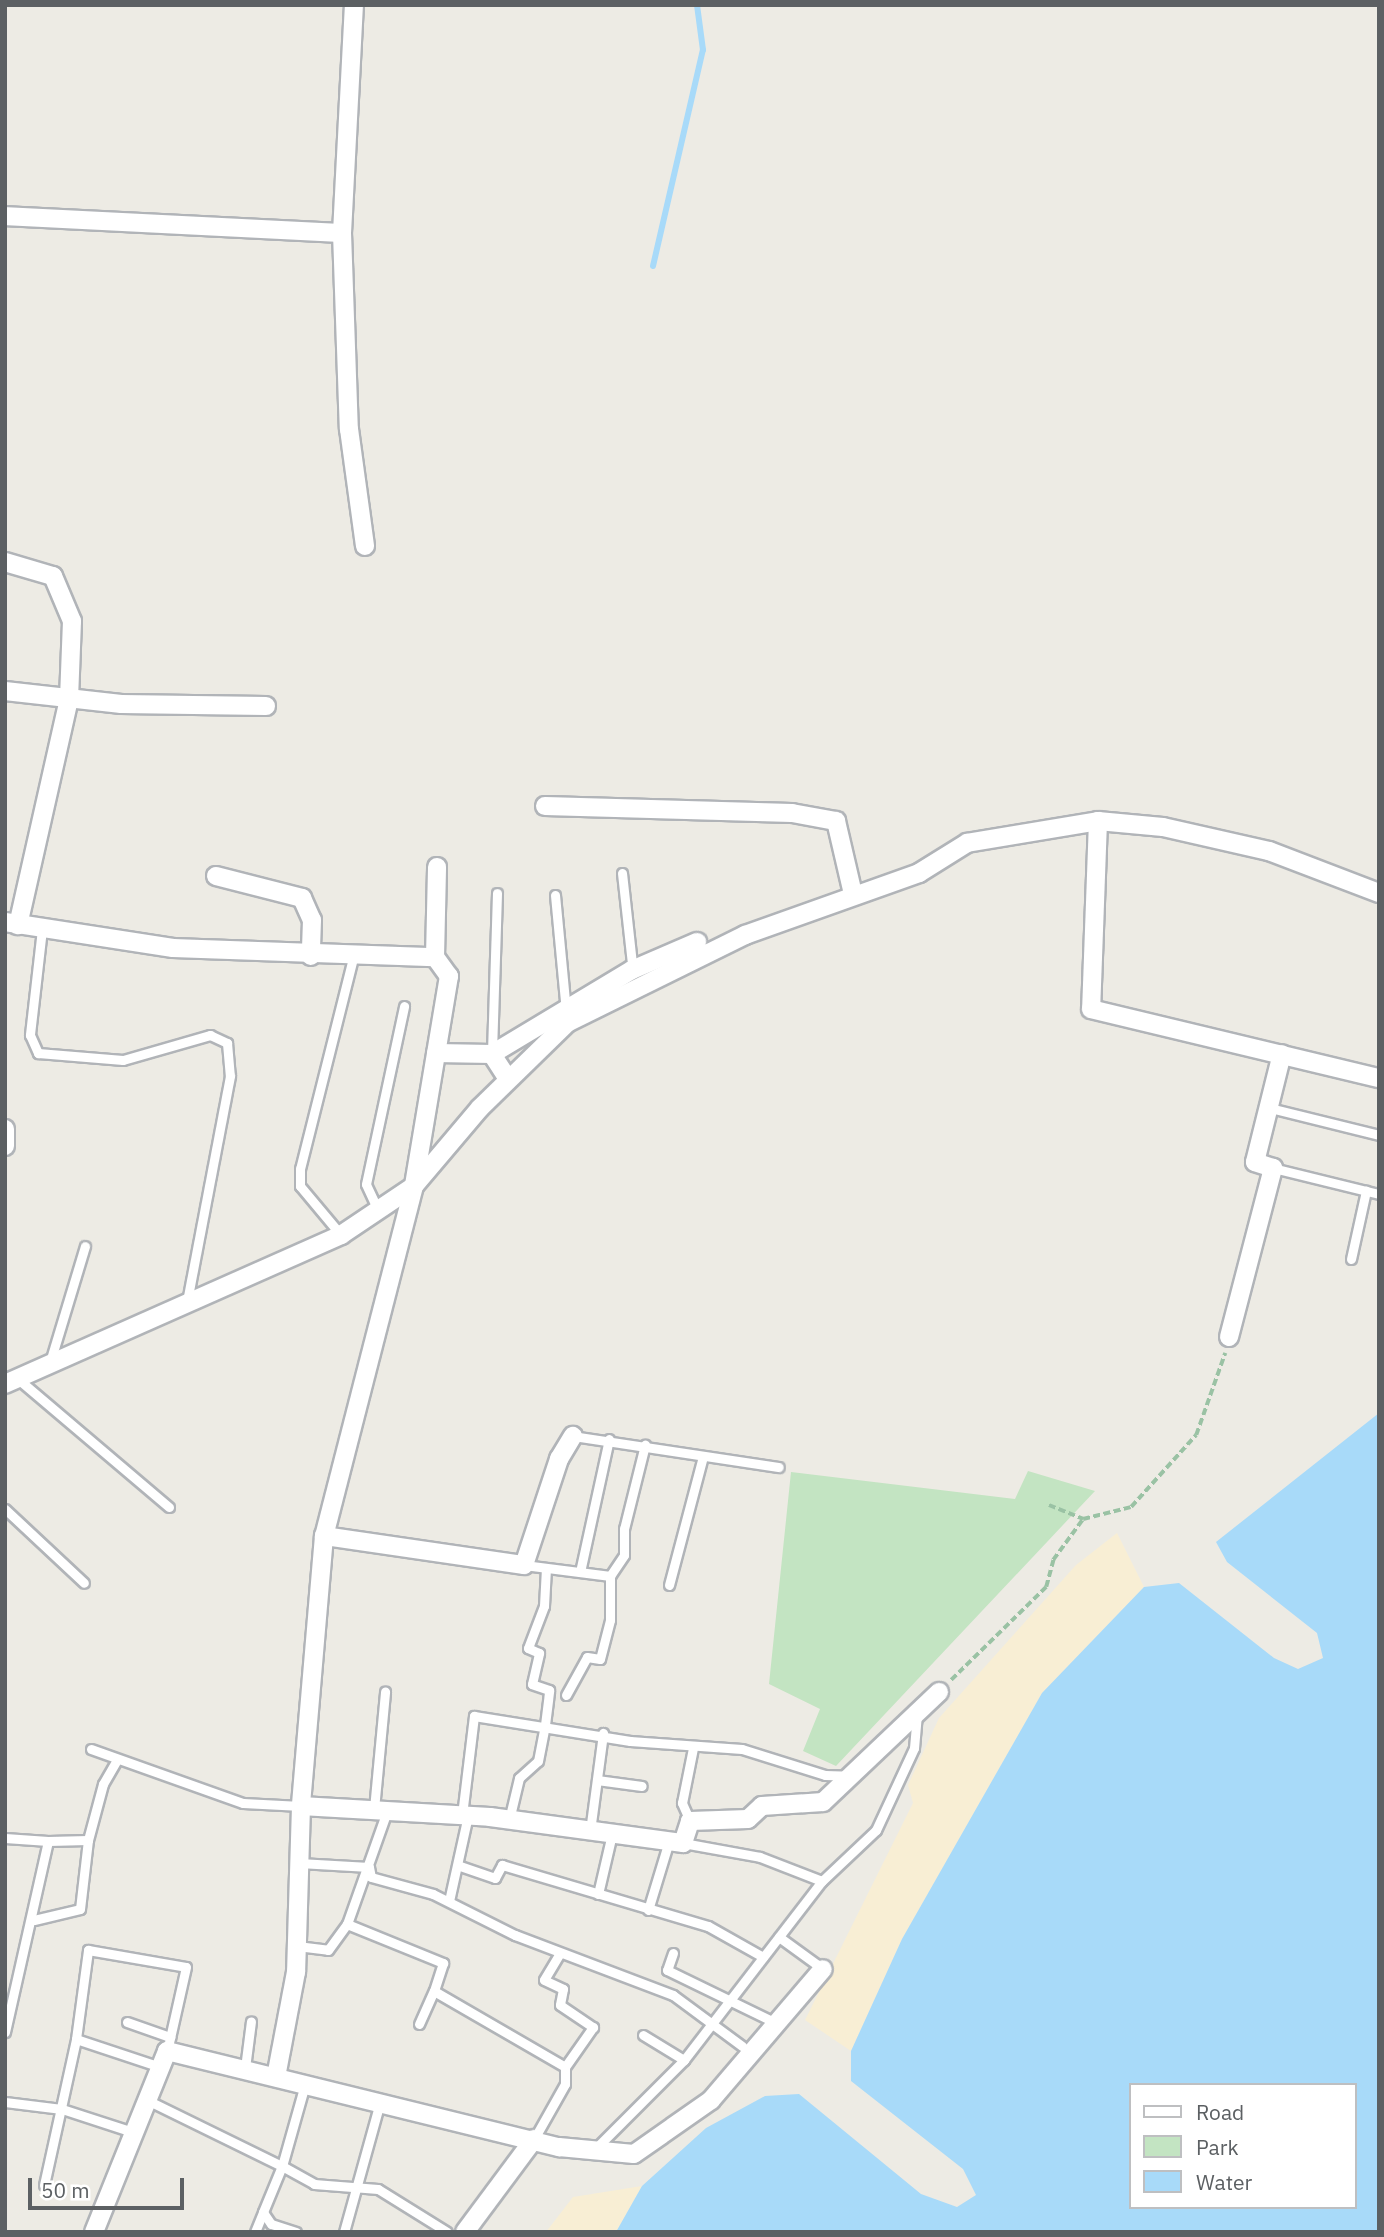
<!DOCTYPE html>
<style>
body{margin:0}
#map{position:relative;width:1384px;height:2237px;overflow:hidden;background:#edebe4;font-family:"IBM Plex Sans",sans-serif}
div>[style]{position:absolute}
.green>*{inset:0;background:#c3e4c2}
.sand>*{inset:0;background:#f8eed4}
.water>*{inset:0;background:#a8daf9}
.stream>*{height:6px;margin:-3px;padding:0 3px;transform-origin:3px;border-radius:3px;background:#a8daf9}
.path>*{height:3.5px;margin-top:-1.75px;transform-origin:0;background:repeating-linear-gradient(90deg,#9ac2a4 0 7px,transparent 0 10.5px)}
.roads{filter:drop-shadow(2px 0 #b1b4b8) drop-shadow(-2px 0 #b1b4b8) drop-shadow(0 2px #b1b4b8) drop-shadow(0 -2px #b1b4b8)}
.lane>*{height:9px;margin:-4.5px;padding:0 4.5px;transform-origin:4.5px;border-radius:4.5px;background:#fff}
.street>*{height:18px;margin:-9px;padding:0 9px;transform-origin:9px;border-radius:9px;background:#fff}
span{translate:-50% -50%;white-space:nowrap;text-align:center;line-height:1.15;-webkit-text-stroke:6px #fff;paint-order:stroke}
.frame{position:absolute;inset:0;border:7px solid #5c6063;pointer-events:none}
.legend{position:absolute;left:1129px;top:2083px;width:228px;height:126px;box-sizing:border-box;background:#fff;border:2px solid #bebfc1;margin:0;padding:9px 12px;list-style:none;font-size:21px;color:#5c6063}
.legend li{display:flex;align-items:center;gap:14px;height:35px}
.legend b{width:35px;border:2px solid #bebfc1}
.scale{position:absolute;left:28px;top:2178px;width:156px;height:32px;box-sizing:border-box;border:4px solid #5c6063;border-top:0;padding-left:9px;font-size:21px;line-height:24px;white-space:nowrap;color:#5c6063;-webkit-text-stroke:5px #fff;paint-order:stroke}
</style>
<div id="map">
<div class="green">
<div style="clip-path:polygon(1028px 1471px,1095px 1491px,836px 1766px,803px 1751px,820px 1709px,769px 1684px,791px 1472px,1015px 1499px)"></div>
</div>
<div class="sand">
<div style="clip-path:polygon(1117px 1533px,1144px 1587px,1042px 1693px,902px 1939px,851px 2051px,805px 2020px,913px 1803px,908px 1785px,939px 1718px,1076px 1565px)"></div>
<div style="clip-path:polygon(642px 2186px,616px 2232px,546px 2232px,573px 2197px)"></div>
</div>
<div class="water">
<div style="clip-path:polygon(evenodd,1379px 1413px,1379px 2232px,616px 2232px,642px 2186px,706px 2128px,765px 2096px,799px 2094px,921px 2194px,957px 2207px,976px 2195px,963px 2169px,851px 2081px,851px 2051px,902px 1939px,1042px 1693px,1144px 1587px,1179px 1583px,1274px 1658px,1298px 1669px,1323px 1658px,1317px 1633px,1227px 1562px,1216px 1542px,1379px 1413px,1130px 2085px,1354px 2085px,1354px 2207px,1130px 2207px,1130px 2085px)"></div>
</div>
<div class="stream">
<div style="left:653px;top:266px;width:222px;rotate:-77deg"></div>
<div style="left:703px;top:50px;width:45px;rotate:-97.6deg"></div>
</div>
<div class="path">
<div style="left:1049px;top:1505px;width:37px;rotate:22deg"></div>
<div style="left:1083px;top:1519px;width:49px;rotate:-14deg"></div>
<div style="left:1131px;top:1507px;width:97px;rotate:-47.9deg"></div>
<div style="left:1196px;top:1435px;width:87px;rotate:-70.5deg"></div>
<div style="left:951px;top:1680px;width:133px;rotate:-44.4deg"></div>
<div style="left:1046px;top:1587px;width:28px;rotate:-75deg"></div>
<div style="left:1053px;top:1560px;width:51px;rotate:-53.8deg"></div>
</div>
<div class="roads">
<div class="lane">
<div style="left:622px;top:873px;width:100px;rotate:83.7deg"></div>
<div style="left:555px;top:895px;width:117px;rotate:84.6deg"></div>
<div style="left:42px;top:929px;width:107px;rotate:96.5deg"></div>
<div style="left:30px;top:1035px;width:20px;rotate:66deg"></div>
<div style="left:38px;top:1053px;width:85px;rotate:4.7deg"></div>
<div style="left:123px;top:1060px;width:91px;rotate:-16deg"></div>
<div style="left:210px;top:1035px;width:19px;rotate:25deg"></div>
<div style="left:227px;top:1043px;width:33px;rotate:85deg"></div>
<div style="left:230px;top:1076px;width:230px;rotate:100.8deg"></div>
<div style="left:492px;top:1052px;width:159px;rotate:-88.2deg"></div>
<div style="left:1270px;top:1108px;width:112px;rotate:13.9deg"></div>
<div style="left:1273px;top:1168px;width:109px;rotate:13.8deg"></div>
<div style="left:377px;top:1208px;width:26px;rotate:-115deg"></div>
<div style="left:366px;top:1184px;width:182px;rotate:-77.9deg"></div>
<div style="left:341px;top:1235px;width:64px;rotate:-129.9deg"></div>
<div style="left:300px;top:1186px;width:17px;rotate:-90deg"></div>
<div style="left:300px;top:1169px;width:222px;rotate:-75.9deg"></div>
<div style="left:1351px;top:1259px;width:70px;rotate:-77.6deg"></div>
<div style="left:50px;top:1362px;width:121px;rotate:-73.2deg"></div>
<div style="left:18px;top:1379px;width:198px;rotate:40.3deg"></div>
<div style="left:573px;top:1436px;width:208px;rotate:8.6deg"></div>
<div style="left:5px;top:1509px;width:108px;rotate:43.1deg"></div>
<div style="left:524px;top:1565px;width:87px;rotate:7.3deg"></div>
<div style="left:580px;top:1572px;width:136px;rotate:-77.7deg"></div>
<div style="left:669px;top:1585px;width:133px;rotate:-75.2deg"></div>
<div style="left:566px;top:1695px;width:43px;rotate:-61.1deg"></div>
<div style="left:587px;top:1657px;width:13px;rotate:9deg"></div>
<div style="left:600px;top:1659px;width:40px;rotate:-75.6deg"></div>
<div style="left:610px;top:1620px;width:44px;rotate:-90deg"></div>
<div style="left:610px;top:1576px;width:25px;rotate:-56deg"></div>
<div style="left:624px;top:1555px;width:26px;rotate:-90deg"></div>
<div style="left:624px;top:1529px;width:87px;rotate:-76deg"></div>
<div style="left:91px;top:1749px;width:161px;rotate:19.6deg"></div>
<div style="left:243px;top:1803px;width:58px;rotate:3deg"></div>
<div style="left:597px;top:1780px;width:45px;rotate:7.6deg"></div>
<div style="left:374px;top:1809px;width:118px;rotate:-84.6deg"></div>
<div style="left:462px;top:1815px;width:100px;rotate:-83.1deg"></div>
<div style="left:474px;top:1716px;width:158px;rotate:9.1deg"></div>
<div style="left:630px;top:1741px;width:112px;rotate:4.1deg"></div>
<div style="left:742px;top:1749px;width:87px;rotate:17.4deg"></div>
<div style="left:825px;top:1775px;width:24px;rotate:2deg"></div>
<div style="left:509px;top:1820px;width:43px;rotate:-76.6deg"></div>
<div style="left:519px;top:1778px;width:25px;rotate:-42deg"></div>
<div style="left:538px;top:1761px;width:37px;rotate:-79deg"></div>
<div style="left:545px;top:1725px;width:35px;rotate:-83deg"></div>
<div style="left:549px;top:1690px;width:18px;rotate:-161deg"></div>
<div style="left:532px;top:1684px;width:32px;rotate:-77deg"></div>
<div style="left:539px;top:1653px;width:12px;rotate:-156deg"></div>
<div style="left:528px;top:1648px;width:45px;rotate:-69.1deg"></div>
<div style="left:544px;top:1606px;width:38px;rotate:-87deg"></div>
<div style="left:690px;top:1821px;width:20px;rotate:-114deg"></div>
<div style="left:682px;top:1803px;width:56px;rotate:-78.7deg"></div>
<div style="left:590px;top:1831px;width:99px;rotate:-82.4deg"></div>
<div style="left:5px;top:1838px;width:43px;rotate:4deg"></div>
<div style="left:48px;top:1841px;width:196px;rotate:102.7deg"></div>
<div style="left:48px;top:1841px;width:40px;rotate:-1.4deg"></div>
<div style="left:88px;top:1840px;width:58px;rotate:-75deg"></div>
<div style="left:103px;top:1784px;width:28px;rotate:-60deg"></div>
<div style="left:683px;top:1843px;width:78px;rotate:10.3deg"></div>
<div style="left:760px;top:1857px;width:66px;rotate:21.2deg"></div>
<div style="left:299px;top:1863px;width:70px;rotate:3.3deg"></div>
<div style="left:369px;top:1867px;width:10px;rotate:79deg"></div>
<div style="left:371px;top:1877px;width:64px;rotate:15.3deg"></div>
<div style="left:433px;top:1894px;width:92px;rotate:26.6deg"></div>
<div style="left:515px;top:1935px;width:169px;rotate:20.8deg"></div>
<div style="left:673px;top:1995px;width:86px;rotate:36.5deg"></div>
<div style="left:460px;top:1866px;width:37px;rotate:19deg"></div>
<div style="left:495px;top:1878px;width:15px;rotate:-62deg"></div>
<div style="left:502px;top:1865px;width:215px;rotate:16.5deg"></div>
<div style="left:708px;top:1926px;width:63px;rotate:29.4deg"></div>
<div style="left:598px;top:1894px;width:62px;rotate:-76.9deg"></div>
<div style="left:449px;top:1901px;width:88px;rotate:-77.5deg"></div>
<div style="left:648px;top:1910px;width:72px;rotate:-73.1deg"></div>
<div style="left:34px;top:1920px;width:47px;rotate:-13.4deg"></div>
<div style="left:80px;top:1909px;width:69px;rotate:-83.4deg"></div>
<div style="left:347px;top:1924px;width:120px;rotate:-70.5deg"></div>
<div style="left:779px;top:1937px;width:54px;rotate:36deg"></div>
<div style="left:297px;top:1946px;width:31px;rotate:7deg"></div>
<div style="left:328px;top:1950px;width:32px;rotate:-54deg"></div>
<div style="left:347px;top:1924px;width:104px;rotate:22.1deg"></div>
<div style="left:443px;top:1963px;width:29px;rotate:108deg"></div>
<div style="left:560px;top:1953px;width:31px;rotate:121deg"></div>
<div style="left:544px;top:1980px;width:21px;rotate:25deg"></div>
<div style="left:563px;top:1989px;width:16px;rotate:101deg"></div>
<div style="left:560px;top:2005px;width:40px;rotate:34deg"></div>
<div style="left:593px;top:2027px;width:49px;rotate:125deg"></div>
<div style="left:673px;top:1953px;width:18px;rotate:109deg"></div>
<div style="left:667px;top:1970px;width:123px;rotate:25.9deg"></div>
<div style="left:127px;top:2022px;width:46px;rotate:19.2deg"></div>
<div style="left:419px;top:2024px;width:36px;rotate:-66deg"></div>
<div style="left:434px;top:1991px;width:151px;rotate:30.1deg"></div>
<div style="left:565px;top:2067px;width:17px;rotate:90deg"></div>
<div style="left:565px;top:2084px;width:63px;rotate:119.4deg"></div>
<div style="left:643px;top:2035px;width:48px;rotate:31.4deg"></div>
<div style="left:76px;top:2039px;width:90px;rotate:-82.3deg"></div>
<div style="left:88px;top:1950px;width:99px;rotate:9.8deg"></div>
<div style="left:186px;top:1967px;width:86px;rotate:102.7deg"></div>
<div style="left:245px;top:2068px;width:47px;rotate:-82.7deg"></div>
<div style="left:147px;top:2100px;width:150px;rotate:26.1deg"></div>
<div style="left:282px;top:2166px;width:85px;rotate:-74.3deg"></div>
<div style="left:5px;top:2102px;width:57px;rotate:7deg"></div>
<div style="left:62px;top:2109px;width:78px;rotate:18deg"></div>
<div style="left:595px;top:2149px;width:126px;rotate:-45deg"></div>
<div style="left:684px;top:2060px;width:226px;rotate:-52.4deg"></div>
<div style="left:822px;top:1881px;width:74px;rotate:-43.4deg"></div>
<div style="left:876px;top:1830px;width:90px;rotate:-65.1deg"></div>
<div style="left:914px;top:1748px;width:33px;rotate:-85deg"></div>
<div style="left:44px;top:2185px;width:149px;rotate:-77.6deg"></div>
<div style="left:76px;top:2039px;width:85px;rotate:18.4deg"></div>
<div style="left:255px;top:2232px;width:22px;rotate:-68deg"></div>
<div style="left:296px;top:2232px;width:26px;rotate:-162deg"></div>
<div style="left:271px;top:2224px;width:14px;rotate:-124deg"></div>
<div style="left:263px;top:2212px;width:50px;rotate:-67.6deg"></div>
<div style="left:282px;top:2166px;width:37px;rotate:29deg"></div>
<div style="left:314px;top:2184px;width:64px;rotate:4.5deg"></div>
<div style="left:378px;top:2189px;width:81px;rotate:31.9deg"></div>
<div style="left:344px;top:2232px;width:135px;rotate:-74.5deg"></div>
</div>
<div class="street">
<div style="left:5px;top:216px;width:337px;rotate:2.9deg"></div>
<div style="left:342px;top:233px;width:228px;rotate:-87deg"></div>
<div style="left:342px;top:233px;width:196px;rotate:88deg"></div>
<div style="left:349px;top:429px;width:118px;rotate:82.2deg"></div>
<div style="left:5px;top:562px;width:50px;rotate:16.3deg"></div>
<div style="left:53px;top:576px;width:49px;rotate:67.1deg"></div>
<div style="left:72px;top:621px;width:78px;rotate:92.2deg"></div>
<div style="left:69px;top:699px;width:232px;rotate:102.7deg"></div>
<div style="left:5px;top:691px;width:117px;rotate:6.4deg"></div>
<div style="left:121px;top:704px;width:145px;rotate:0.8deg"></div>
<div style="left:545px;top:806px;width:247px;rotate:1.6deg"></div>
<div style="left:792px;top:813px;width:45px;rotate:10.3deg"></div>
<div style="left:836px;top:821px;width:75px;rotate:76.9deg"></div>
<div style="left:1098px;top:821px;width:65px;rotate:5.3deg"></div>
<div style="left:1163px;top:827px;width:109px;rotate:12.8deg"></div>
<div style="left:1269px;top:851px;width:118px;rotate:20.9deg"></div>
<div style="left:216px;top:876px;width:89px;rotate:14.3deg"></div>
<div style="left:302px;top:898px;width:24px;rotate:66deg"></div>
<div style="left:312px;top:920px;width:36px;rotate:92deg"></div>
<div style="left:5px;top:922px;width:170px;rotate:8.8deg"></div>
<div style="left:173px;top:948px;width:262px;rotate:2deg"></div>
<div style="left:435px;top:957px;width:24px;rotate:54deg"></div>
<div style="left:449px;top:976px;width:213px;rotate:99.5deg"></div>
<div style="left:414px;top:1186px;width:361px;rotate:104.4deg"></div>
<div style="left:324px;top:1536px;width:271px;rotate:94.9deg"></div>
<div style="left:301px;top:1806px;width:166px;rotate:91.7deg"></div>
<div style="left:296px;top:1972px;width:107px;rotate:100.8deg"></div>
<div style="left:435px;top:957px;width:90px;rotate:-88.7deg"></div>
<div style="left:436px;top:1053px;width:56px;rotate:1deg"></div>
<div style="left:508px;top:1079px;width:30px;rotate:-123deg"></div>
<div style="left:492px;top:1054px;width:163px;rotate:-31deg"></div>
<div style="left:632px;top:970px;width:71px;rotate:-23.3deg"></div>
<div style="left:5px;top:1129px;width:17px;rotate:90deg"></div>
<div style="left:1229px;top:1337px;width:175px;rotate:-75.4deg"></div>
<div style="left:1273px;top:1168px;width:19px;rotate:-162deg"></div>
<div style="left:1255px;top:1162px;width:111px;rotate:-76deg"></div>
<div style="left:5px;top:1384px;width:368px;rotate:-23.9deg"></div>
<div style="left:341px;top:1235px;width:88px;rotate:-33.9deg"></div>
<div style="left:414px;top:1186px;width:102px;rotate:-49.8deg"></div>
<div style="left:480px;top:1108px;width:122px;rotate:-44.3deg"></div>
<div style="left:567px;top:1023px;width:199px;rotate:-26.3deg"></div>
<div style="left:745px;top:935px;width:185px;rotate:-19.6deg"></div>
<div style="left:919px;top:873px;width:57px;rotate:-32deg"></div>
<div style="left:967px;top:843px;width:133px;rotate:-9.5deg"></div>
<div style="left:1098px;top:821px;width:188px;rotate:92.1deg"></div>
<div style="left:1091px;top:1009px;width:296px;rotate:13.5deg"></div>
<div style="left:324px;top:1536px;width:202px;rotate:8.3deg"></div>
<div style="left:524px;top:1565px;width:112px;rotate:-71.7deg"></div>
<div style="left:559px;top:1459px;width:27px;rotate:-59deg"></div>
<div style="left:301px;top:1806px;width:189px;rotate:3.3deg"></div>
<div style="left:490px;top:1817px;width:195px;rotate:7.7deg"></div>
<div style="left:683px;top:1843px;width:23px;rotate:-72deg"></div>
<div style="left:690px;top:1821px;width:58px;rotate:-2deg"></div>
<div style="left:748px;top:1819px;width:19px;rotate:-43deg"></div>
<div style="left:762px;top:1806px;width:61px;rotate:-3.8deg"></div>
<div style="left:823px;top:1802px;width:160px;rotate:-43.5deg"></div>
<div style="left:94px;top:2232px;width:195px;rotate:-68deg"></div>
<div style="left:167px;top:2051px;width:404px;rotate:13.8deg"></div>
<div style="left:559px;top:2147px;width:75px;rotate:5.3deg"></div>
<div style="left:634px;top:2154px;width:94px;rotate:-35deg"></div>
<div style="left:711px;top:2100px;width:172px;rotate:-49.5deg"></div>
<div style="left:465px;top:2232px;width:116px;rotate:-53.4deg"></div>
</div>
</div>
<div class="frame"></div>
<ul class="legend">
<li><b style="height:9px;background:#fff"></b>Road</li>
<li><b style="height:19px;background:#c3e4c2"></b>Park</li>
<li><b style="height:19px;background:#a8daf9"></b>Water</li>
</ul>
<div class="scale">50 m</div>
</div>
